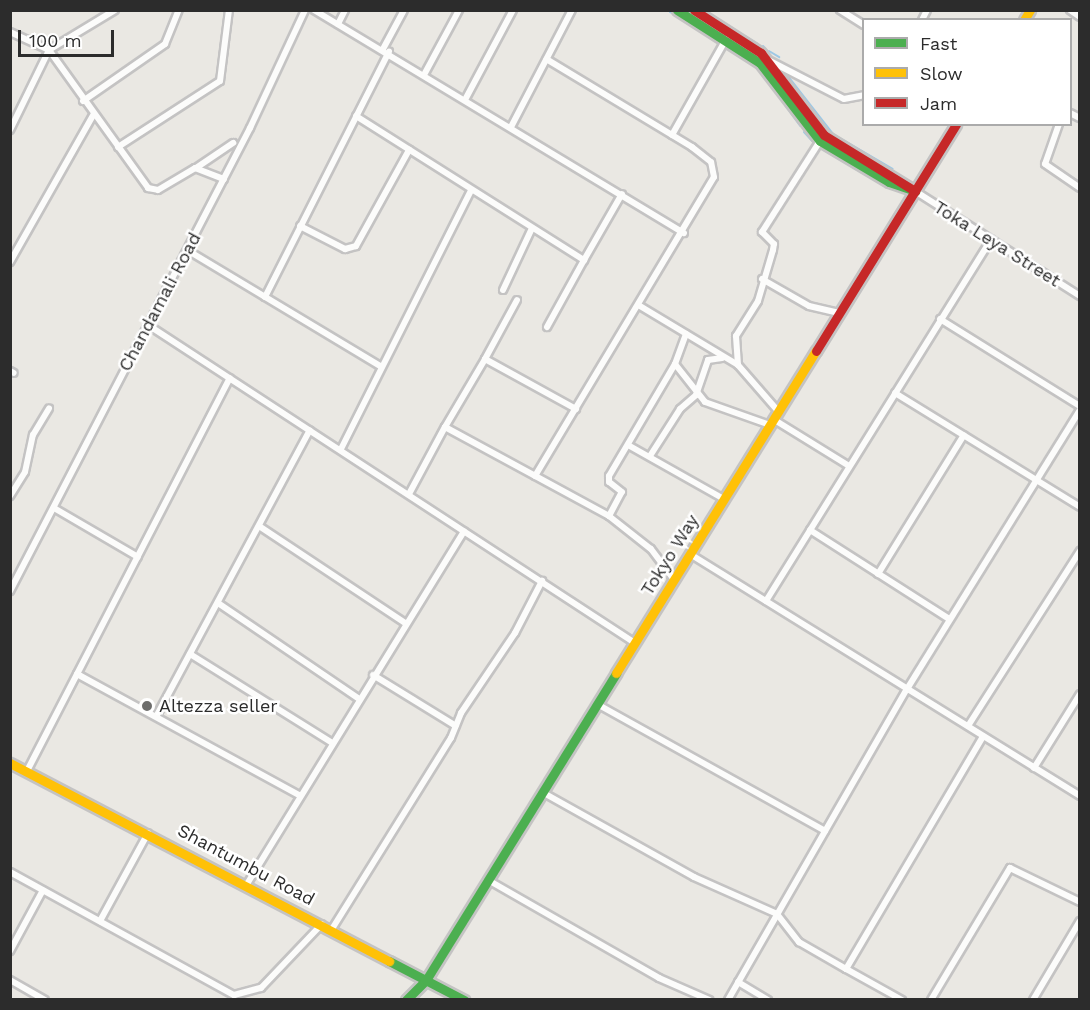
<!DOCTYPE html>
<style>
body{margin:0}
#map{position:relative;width:1090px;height:1010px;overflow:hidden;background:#eae8e3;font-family:"Work Sans",sans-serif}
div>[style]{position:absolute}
.stream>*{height:2px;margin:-1px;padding:0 1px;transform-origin:1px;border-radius:1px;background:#9dc8e5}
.roads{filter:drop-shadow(2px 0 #c4c3c3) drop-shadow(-2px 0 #c4c3c3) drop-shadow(0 2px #c4c3c3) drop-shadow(0 -2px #c4c3c3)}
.street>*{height:6px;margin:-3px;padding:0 3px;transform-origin:3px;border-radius:3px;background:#fcfcfb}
.fast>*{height:9px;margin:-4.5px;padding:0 4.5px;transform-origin:4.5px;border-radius:4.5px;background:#4caf50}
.slow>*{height:9px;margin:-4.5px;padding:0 4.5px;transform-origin:4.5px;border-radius:4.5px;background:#ffc107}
.jam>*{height:9px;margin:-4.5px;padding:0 4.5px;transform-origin:4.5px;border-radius:4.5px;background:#c62828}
.dots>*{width:16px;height:16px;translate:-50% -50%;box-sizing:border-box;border:3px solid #fff;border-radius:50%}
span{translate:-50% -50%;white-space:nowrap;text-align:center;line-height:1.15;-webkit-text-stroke:5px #fff;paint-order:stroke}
.street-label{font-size:18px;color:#2c2c2c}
.poi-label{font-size:18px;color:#2c2c2c}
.left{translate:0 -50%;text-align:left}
.frame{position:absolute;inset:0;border:12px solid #2c2c2c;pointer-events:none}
.legend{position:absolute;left:862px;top:18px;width:210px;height:108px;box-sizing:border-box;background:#fff;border:2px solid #ababab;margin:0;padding:8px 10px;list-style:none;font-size:18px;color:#2c2c2c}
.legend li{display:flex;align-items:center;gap:12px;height:30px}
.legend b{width:30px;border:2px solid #ababab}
.scale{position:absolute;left:18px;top:30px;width:96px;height:27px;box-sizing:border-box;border:3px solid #2c2c2c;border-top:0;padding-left:8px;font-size:18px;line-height:21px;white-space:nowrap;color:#2c2c2c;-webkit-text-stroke:4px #fff;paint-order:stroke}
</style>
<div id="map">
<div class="stream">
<div style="left:705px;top:10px;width:1px;rotate:45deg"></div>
<div style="left:670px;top:12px;width:2px;rotate:27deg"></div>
<div style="left:711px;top:15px;width:14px;rotate:30deg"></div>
<div style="left:679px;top:17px;width:9px;rotate:27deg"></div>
<div style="left:728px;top:25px;width:12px;rotate:35deg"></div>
<div style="left:745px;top:36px;width:15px;rotate:32deg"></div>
<div style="left:763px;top:46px;width:3px;rotate:45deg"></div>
<div style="left:769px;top:51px;width:12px;rotate:31deg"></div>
<div style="left:784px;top:71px;width:80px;rotate:52.1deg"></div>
<div style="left:833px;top:134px;width:69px;rotate:30.3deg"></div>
<div style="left:764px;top:77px;width:25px;rotate:53deg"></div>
<div style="left:785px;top:105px;width:26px;rotate:54deg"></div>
<div style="left:804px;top:132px;width:12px;rotate:48deg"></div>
<div style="left:820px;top:148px;width:77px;rotate:30.6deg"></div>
</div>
<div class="roads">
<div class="street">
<div style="left:314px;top:10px;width:432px;rotate:31.1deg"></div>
<div style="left:840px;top:10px;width:28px;rotate:32deg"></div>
<div style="left:1070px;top:10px;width:12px;rotate:35deg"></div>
<div style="left:922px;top:20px;width:11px;rotate:-63deg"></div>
<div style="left:338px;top:24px;width:16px;rotate:-63deg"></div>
<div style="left:10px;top:32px;width:43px;rotate:24.8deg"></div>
<div style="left:49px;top:50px;width:77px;rotate:-31.2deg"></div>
<div style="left:383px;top:49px;width:44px;rotate:-61.7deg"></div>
<div style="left:49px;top:50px;width:170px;rotate:54.3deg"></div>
<div style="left:148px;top:188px;width:10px;rotate:11deg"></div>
<div style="left:158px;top:190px;width:43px;rotate:-30.7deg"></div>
<div style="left:195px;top:168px;width:31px;rotate:21deg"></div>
<div style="left:768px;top:60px;width:85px;rotate:27.2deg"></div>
<div style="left:844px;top:99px;width:20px;rotate:-11deg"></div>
<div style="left:425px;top:73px;width:72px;rotate:-61.6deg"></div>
<div style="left:466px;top:98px;width:100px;rotate:-61.9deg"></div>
<div style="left:83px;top:101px;width:100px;rotate:-34.8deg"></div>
<div style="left:165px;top:44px;width:37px;rotate:-68deg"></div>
<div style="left:1070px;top:113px;width:11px;rotate:27deg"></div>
<div style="left:356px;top:116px;width:270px;rotate:32.3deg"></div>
<div style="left:584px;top:260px;width:76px;rotate:-60.1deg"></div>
<div style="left:1059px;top:124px;width:42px;rotate:109.3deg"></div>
<div style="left:1045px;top:164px;width:42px;rotate:34.4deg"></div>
<div style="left:511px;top:127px;width:132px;rotate:-62.5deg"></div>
<div style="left:10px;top:130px;width:89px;rotate:-64deg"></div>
<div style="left:672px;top:135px;width:110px;rotate:-60.6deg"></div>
<div style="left:118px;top:147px;width:121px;rotate:-32.9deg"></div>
<div style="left:220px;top:81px;width:72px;rotate:-82.8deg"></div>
<div style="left:196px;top:168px;width:45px;rotate:-34deg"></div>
<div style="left:915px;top:191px;width:196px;rotate:32.5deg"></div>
<div style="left:300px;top:226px;width:51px;rotate:27.1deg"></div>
<div style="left:345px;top:249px;width:11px;rotate:-15deg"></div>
<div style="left:356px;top:246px;width:110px;rotate:-61.1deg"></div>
<div style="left:187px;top:250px;width:227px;rotate:31deg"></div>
<div style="left:10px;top:262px;width:169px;rotate:-60.5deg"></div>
<div style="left:762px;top:279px;width:54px;rotate:29.9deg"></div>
<div style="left:809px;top:306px;width:31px;rotate:13deg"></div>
<div style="left:503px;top:290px;width:68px;rotate:-64.9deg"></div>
<div style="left:265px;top:297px;width:275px;rotate:-63.2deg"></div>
<div style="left:640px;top:306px;width:114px;rotate:31deg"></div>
<div style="left:738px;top:365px;width:61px;rotate:49deg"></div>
<div style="left:940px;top:319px;width:165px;rotate:31.9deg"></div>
<div style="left:148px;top:325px;width:582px;rotate:33.14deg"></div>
<div style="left:547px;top:327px;width:77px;rotate:-61.1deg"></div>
<div style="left:485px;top:359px;width:67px;rotate:-61.5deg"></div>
<div style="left:675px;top:364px;width:48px;rotate:51.7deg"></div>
<div style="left:705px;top:402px;width:69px;rotate:19.5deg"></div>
<div style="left:738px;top:365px;width:29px;rotate:-94deg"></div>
<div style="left:736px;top:336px;width:41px;rotate:-57.8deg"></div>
<div style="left:758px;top:301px;width:53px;rotate:-73.6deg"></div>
<div style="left:773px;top:250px;width:6px;rotate:-81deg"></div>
<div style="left:774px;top:244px;width:17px;rotate:-135deg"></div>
<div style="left:762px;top:232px;width:108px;rotate:-57.5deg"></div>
<div style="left:10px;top:371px;width:4px;rotate:27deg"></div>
<div style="left:895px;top:393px;width:217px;rotate:31.6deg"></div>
<div style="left:773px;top:419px;width:89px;rotate:31.7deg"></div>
<div style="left:445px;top:427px;width:79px;rotate:-59.5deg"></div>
<div style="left:485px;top:359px;width:104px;rotate:28.8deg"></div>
<div style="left:628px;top:445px;width:110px;rotate:29.4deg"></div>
<div style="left:341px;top:449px;width:290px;rotate:-63.3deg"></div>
<div style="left:650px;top:456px;width:56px;rotate:-57.4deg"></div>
<div style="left:680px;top:409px;width:21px;rotate:-41deg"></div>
<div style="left:696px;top:395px;width:37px;rotate:-71deg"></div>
<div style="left:708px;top:360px;width:14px;rotate:-8deg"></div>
<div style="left:535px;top:476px;width:348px;rotate:-59.1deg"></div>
<div style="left:714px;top:177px;width:15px;rotate:-101deg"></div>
<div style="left:711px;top:162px;width:24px;rotate:-142deg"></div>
<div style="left:692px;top:147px;width:170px;rotate:-148.9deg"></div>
<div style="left:409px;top:494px;width:76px;rotate:-61.8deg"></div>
<div style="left:445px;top:427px;width:187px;rotate:28.5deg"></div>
<div style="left:609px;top:516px;width:53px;rotate:38.2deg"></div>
<div style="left:651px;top:549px;width:38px;rotate:53deg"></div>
<div style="left:10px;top:496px;width:28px;rotate:-58deg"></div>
<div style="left:25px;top:472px;width:38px;rotate:-78deg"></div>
<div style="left:33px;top:435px;width:31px;rotate:-59deg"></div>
<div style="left:54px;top:508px;width:97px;rotate:30.3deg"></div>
<div style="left:609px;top:516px;width:27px;rotate:-62deg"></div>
<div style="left:622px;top:492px;width:16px;rotate:-142deg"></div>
<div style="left:609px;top:482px;width:6px;rotate:-90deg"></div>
<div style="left:609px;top:476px;width:130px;rotate:-59.5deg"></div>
<div style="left:675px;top:364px;width:32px;rotate:-70deg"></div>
<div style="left:259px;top:526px;width:175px;rotate:33.6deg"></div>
<div style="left:810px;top:530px;width:165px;rotate:32.6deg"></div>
<div style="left:690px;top:554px;width:459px;rotate:31.8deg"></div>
<div style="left:878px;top:574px;width:163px;rotate:-58.3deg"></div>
<div style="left:10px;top:591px;width:522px;rotate:-62.6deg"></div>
<div style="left:250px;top:128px;width:130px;rotate:-65deg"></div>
<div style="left:766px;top:601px;width:426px;rotate:-58.1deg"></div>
<div style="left:218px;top:603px;width:169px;rotate:34.2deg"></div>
<div style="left:190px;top:654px;width:166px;rotate:32deg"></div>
<div style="left:77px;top:674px;width:253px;rotate:28.6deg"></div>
<div style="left:373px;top:675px;width:97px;rotate:31.6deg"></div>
<div style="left:597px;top:704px;width:261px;rotate:29.1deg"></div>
<div style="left:157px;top:715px;width:323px;rotate:-61.8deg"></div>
<div style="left:968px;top:726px;width:208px;rotate:-57.4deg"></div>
<div style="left:1034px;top:768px;width:87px;rotate:-58.1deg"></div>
<div style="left:27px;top:771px;width:442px;rotate:-62.7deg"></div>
<div style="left:542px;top:792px;width:174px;rotate:29.2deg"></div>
<div style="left:694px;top:877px;width:91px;rotate:24deg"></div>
<div style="left:777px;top:914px;width:36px;rotate:52deg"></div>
<div style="left:799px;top:942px;width:54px;rotate:29.9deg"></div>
<div style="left:10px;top:872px;width:256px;rotate:28.8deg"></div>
<div style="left:234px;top:995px;width:28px;rotate:-15deg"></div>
<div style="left:261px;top:988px;width:88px;rotate:-46.4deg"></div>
<div style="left:488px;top:880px;width:197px;rotate:29.8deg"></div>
<div style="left:659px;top:978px;width:55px;rotate:23.7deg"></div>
<div style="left:247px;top:884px;width:414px;rotate:-58.4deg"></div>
<div style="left:100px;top:921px;width:100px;rotate:-61.4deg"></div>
<div style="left:332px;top:929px;width:225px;rotate:-58.1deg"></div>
<div style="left:451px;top:738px;width:27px;rotate:-68deg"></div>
<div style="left:461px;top:713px;width:97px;rotate:-56deg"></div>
<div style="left:515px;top:633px;width:59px;rotate:-62.6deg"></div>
<div style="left:10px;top:951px;width:69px;rotate:-61.6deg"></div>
<div style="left:10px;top:980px;width:40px;rotate:29.7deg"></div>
<div style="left:738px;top:982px;width:35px;rotate:31deg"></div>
<div style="left:728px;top:1000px;width:359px;rotate:-60.1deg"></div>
<div style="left:907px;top:689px;width:328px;rotate:-58.2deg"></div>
<div style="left:902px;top:1000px;width:64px;rotate:-151deg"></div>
<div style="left:846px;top:969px;width:270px;rotate:-59.5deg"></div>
<div style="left:931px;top:1000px;width:154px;rotate:-59.1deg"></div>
<div style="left:1010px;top:868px;width:78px;rotate:25.9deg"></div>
<div style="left:1033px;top:1000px;width:92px;rotate:-59.3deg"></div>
</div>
<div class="fast">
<div style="left:677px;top:10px;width:98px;rotate:32.6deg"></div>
<div style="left:760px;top:63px;width:98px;rotate:52.4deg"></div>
<div style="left:820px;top:141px;width:80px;rotate:30.7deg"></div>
<div style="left:889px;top:182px;width:28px;rotate:19deg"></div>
<div style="left:389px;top:961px;width:85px;rotate:27.5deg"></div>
<div style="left:406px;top:1000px;width:28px;rotate:-45deg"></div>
<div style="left:426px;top:980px;width:361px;rotate:-58.2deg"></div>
</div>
<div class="slow">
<div style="left:1024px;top:20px;width:12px;rotate:-59deg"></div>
<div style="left:616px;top:673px;width:379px;rotate:-58.2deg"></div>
<div style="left:10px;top:763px;width:428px;rotate:27.6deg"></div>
</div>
<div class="jam">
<div style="left:694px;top:10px;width:80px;rotate:32.7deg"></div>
<div style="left:761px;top:53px;width:103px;rotate:52.5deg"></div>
<div style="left:824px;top:135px;width:107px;rotate:31.6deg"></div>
<div style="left:816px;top:351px;width:267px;rotate:-58.3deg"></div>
</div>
</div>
<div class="dots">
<div style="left:147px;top:706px;background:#6e6e6c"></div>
</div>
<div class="street-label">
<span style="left:997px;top:244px;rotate:32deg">Toka Leya Street</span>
<span style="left:160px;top:302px;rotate:-62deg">Chandamali Road</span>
<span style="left:670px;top:555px;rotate:-58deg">Tokyo Way</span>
<span style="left:246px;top:865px;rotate:28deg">Shantumbu Road</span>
</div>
<div class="poi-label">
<span class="left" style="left:159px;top:706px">Altezza seller</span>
</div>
<div class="frame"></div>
<ul class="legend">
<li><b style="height:8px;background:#4caf50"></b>Fast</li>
<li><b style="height:8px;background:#ffc107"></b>Slow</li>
<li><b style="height:8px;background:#c62828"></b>Jam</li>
</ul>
<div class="scale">100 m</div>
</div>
